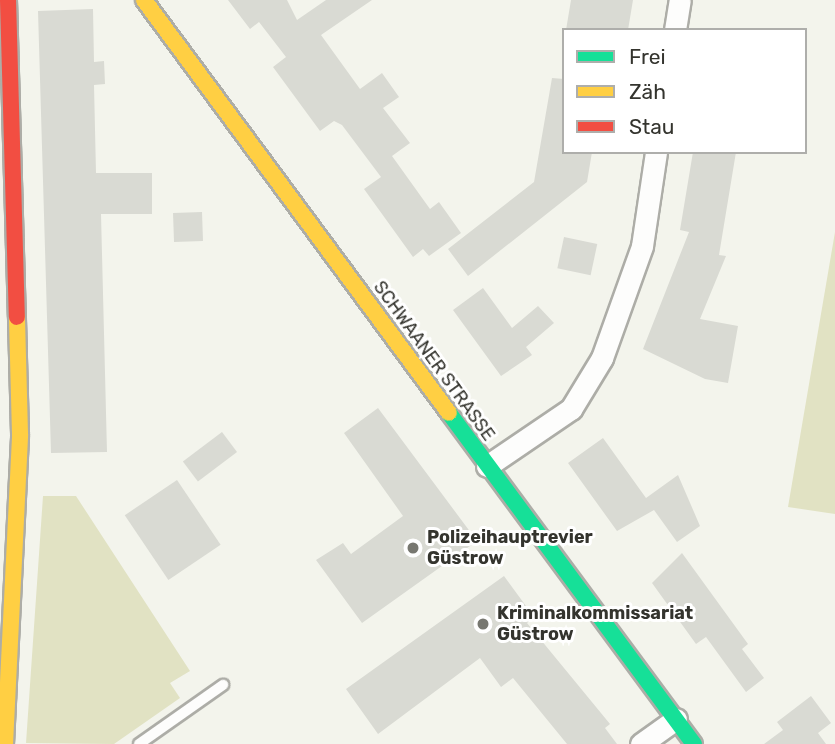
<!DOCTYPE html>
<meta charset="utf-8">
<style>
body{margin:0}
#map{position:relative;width:835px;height:744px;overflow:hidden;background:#f3f4ec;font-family:Rubik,sans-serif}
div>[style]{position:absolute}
.green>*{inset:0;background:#e1e2c3}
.building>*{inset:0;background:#d9dad3;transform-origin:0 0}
.roads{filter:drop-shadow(2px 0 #adada7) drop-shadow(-2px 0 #adada7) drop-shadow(0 2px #adada7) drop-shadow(0 -2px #adada7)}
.lane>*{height:10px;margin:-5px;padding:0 5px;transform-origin:5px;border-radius:5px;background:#fdfdfc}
.street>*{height:21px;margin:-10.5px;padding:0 10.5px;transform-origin:10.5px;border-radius:10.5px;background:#fdfdfc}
.fast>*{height:16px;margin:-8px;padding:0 8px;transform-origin:8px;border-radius:8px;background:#16e098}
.slow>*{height:16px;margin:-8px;padding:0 8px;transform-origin:8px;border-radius:8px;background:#ffcf43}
.jam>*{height:16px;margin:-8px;padding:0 8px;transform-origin:8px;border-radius:8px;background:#f24e42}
.dots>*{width:19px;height:19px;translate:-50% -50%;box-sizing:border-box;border:4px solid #fff;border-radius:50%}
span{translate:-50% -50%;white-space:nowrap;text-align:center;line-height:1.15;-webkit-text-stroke:6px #fff;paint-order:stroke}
.street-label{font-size:18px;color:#34342e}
.poi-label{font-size:18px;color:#34342e;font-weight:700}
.left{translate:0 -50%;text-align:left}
.legend{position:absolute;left:562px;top:28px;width:245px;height:126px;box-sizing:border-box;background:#fff;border:2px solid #aeaeab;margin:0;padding:9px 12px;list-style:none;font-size:21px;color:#34342e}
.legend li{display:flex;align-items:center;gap:14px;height:35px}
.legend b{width:35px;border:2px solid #aeaeab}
</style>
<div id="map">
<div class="green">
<div style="clip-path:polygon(835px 232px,835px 514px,788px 507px)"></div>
<div style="clip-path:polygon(43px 496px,76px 496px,190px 671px,170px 683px,180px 698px,114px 744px,26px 743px)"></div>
</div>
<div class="building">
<div style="clip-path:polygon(228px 0,287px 0,297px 20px,326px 0,372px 0,321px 35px,360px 89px,382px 73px,399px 97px,383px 108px,410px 143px,392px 156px,430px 209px,439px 202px,461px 233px,429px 256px,423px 249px,413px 257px,364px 189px,381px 177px,342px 125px,334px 121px,320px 131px,273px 67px,286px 57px,259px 22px,250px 29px)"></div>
<div style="clip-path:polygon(571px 0,633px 0,628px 30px,566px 30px)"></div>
<div style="clip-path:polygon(93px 9px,94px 62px,104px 61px,105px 84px,94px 85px,96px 173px,152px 173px,152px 214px,101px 214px,107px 452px,51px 453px,38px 11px)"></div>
<div style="clip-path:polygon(552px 78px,564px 79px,564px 152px,592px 152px,587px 182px,468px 276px,448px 249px,534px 182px)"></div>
<div style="clip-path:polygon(693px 152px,736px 152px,719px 255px,726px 256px,700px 319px,738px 326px,728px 383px,705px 379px,643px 349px,689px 232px,680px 230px)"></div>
<div style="left:202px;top:212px;width:29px;height:29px;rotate:88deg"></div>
<div style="left:564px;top:237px;width:34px;height:32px;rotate:12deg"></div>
<div style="clip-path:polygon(483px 288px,512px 328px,538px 306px,554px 323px,526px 347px,532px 355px,501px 376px,453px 310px)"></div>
<div style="clip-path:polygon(378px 408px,477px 541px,362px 623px,316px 560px,343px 543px,351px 554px,403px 516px,344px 433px)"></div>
<div style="left:222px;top:432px;width:25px;height:49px;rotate:53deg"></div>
<div style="clip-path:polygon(603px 438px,646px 498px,678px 475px,700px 526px,677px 542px,654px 510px,617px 531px,568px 463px)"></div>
<div style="left:177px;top:480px;width:78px;height:63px;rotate:56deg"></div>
<div style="clip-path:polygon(682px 553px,748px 644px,742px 649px,764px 678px,746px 692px,706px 637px,696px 644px,652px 583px)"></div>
<div style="clip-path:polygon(504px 576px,534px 617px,527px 623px,610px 724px,605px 728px,617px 744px,567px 744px,513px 678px,501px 687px,480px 658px,378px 734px,346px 689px)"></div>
<div style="clip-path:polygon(811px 696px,831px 723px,818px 733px,826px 744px,764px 744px,783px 730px,777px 722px)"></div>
</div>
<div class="roads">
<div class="lane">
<div style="left:139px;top:744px;width:103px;rotate:-35.1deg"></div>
</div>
<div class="street">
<div style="left:675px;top:30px;width:30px;rotate:-81deg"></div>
<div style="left:487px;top:466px;width:102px;rotate:-34.2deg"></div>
<div style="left:571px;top:409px;width:60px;rotate:-58.7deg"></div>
<div style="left:602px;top:358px;width:119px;rotate:-70.3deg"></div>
<div style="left:642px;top:246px;width:95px;rotate:-81.5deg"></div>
<div style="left:641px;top:744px;width:43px;rotate:-35.5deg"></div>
</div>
<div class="fast">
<div style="left:449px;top:413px;width:412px;rotate:53.5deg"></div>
</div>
<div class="slow">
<div style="left:144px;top:0;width:513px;rotate:53.55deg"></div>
<div style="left:5px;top:744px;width:310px;rotate:-87.2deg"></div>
<div style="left:20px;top:434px;width:117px;rotate:-91.5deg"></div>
</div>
<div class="jam">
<div style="left:8px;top:0;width:317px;rotate:88.4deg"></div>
</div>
</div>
<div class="dots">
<div style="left:413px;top:548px;background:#777770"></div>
<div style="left:483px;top:624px;background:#777770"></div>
</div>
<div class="street-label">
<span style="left:434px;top:361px;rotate:54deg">SCHWAANER STRASSE</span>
</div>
<div class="poi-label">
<span class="left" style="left:427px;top:548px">Polizeihauptrevier<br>Güstrow</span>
<span class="left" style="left:497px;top:624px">Kriminalkommissariat<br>Güstrow</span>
</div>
<ul class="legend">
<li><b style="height:9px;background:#16e098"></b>Frei</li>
<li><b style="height:9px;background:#ffcf43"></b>Zäh</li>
<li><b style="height:9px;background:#f24e42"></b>Stau</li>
</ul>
</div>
